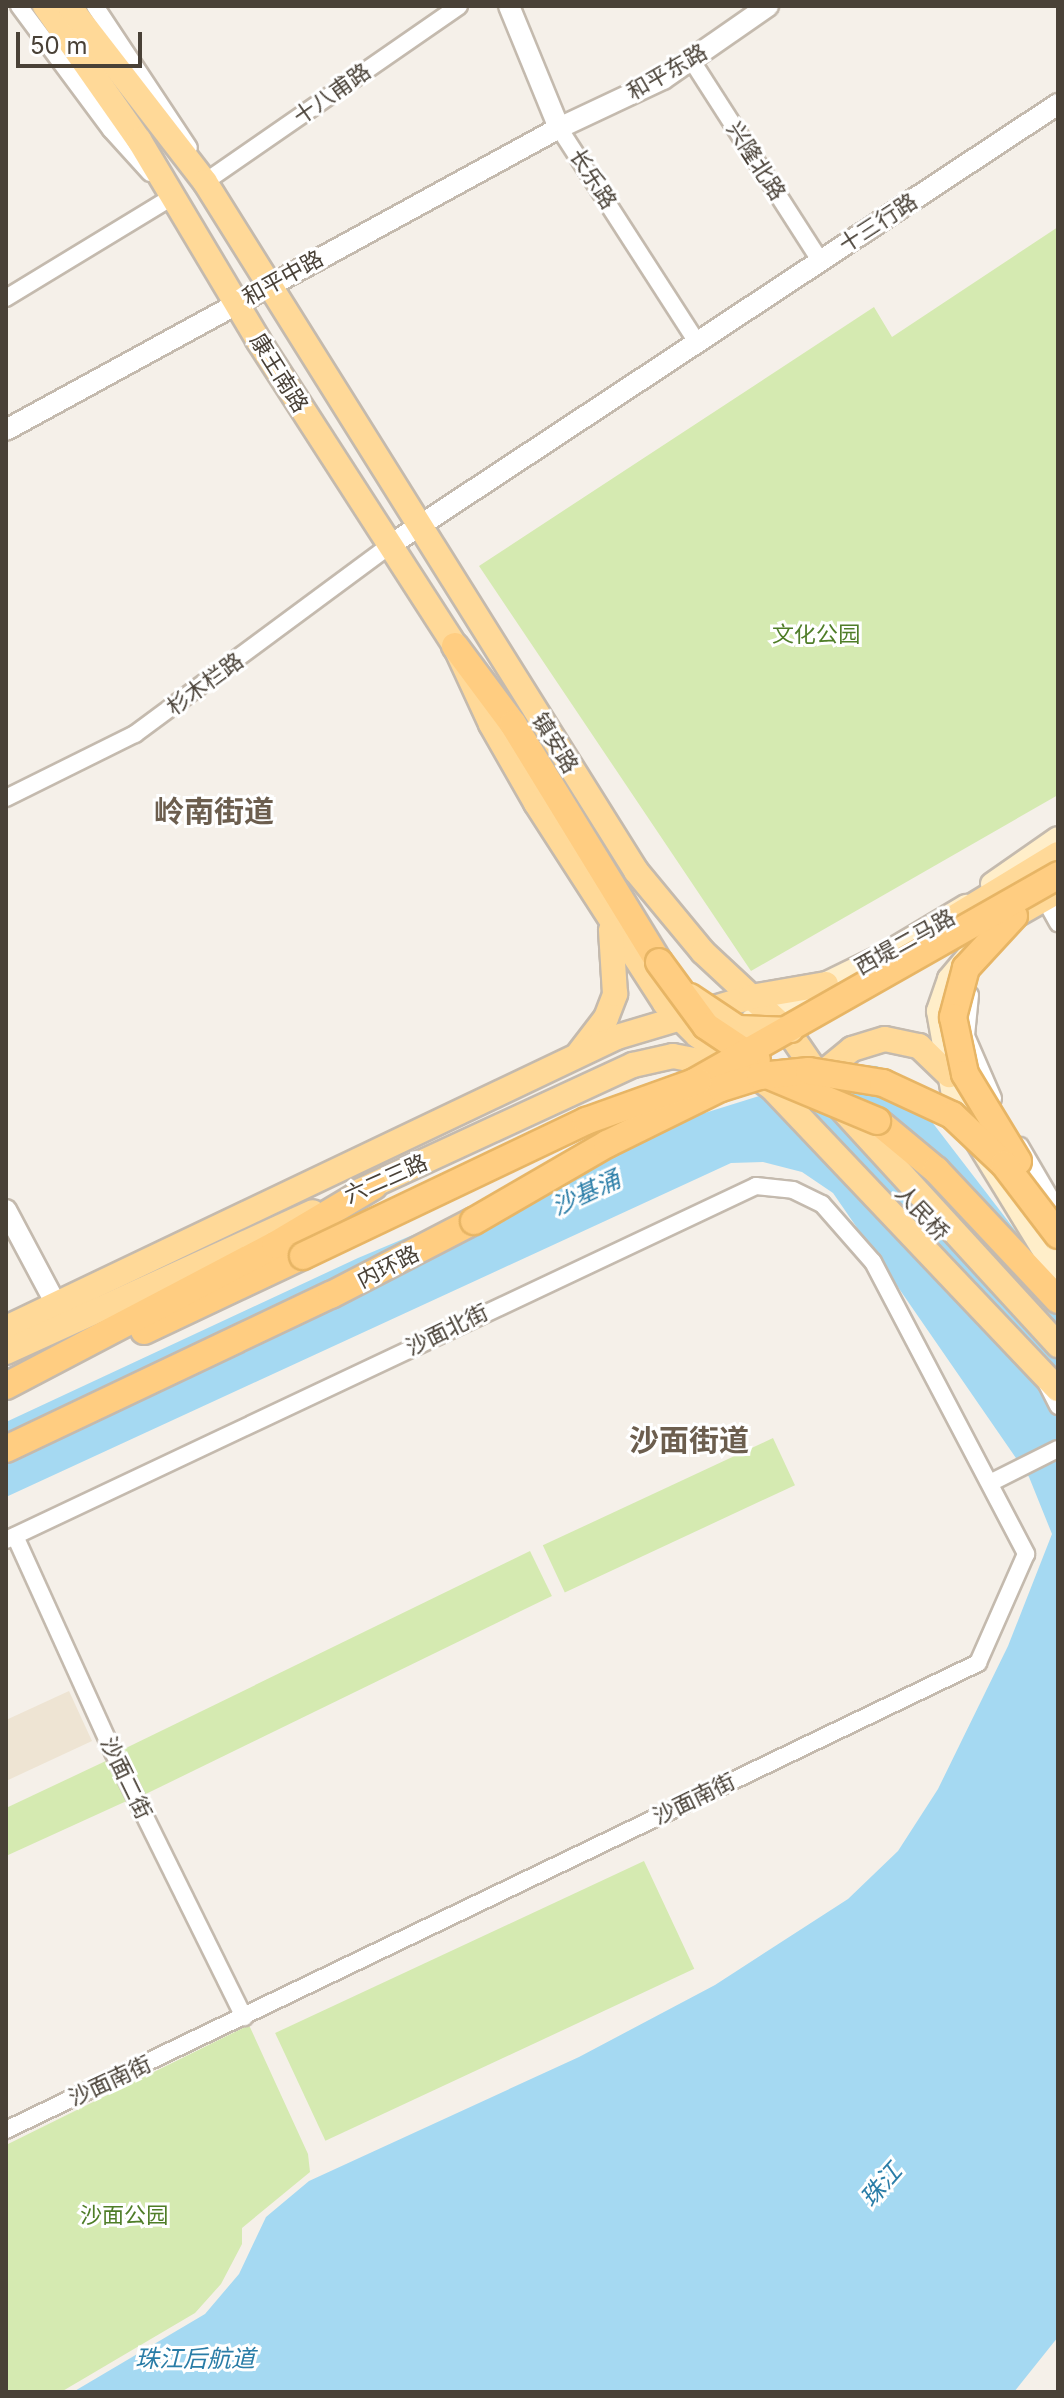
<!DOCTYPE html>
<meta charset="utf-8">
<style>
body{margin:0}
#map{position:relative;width:1064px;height:2398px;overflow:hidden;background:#f5f0e9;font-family:Inter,"Noto Sans SC",sans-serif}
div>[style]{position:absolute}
.education>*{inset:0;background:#eee4d3}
.green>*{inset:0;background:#d5eab1;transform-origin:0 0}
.water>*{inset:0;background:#a5d9f2}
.roads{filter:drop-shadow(2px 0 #c4baae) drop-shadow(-2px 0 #c4baae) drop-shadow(0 2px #c4baae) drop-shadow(0 -2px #c4baae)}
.minor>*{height:16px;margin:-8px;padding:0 8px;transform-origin:8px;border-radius:8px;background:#fff}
.tertiary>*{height:20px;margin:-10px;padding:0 10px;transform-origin:10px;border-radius:10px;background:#fff}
.secondary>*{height:22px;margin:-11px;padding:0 11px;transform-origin:11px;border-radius:11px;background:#ffeec9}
.primary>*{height:24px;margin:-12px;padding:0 12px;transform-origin:12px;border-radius:12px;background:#ffd998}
.trunk>*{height:26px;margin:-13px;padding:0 13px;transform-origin:13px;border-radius:13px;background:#ffcd81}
.bridges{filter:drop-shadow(2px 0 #e7b565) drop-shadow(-2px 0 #e7b565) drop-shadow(0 2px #e7b565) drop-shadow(0 -2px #e7b565)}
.primary-bridge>*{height:24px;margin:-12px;padding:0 12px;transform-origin:12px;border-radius:12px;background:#ffd998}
.trunk-bridge>*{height:26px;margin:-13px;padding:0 13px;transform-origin:13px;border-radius:13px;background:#ffcd81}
span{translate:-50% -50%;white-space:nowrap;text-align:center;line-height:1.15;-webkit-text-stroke:6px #fff;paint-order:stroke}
.street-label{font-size:22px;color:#494137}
.park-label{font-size:22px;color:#4f7d28}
.water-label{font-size:24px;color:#2a7da7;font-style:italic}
.district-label{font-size:30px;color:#6c5e4e;font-weight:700}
.frame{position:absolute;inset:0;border:8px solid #494137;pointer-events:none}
.scale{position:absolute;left:16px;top:32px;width:126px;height:36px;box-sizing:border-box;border:4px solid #494137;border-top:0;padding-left:10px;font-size:24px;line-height:28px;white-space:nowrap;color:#494137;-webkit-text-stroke:6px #fff;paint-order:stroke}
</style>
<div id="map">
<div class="education">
<div style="clip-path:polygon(69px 1691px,92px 1741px,6px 1781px,6px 1720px)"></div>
</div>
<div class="green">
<div style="clip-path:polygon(1058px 227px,1058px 795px,751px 971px,479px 566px,874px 307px,892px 337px)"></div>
<div style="left:773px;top:1438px;width:52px;height:254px;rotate:65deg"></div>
<div style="left:530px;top:1551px;width:50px;height:457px;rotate:64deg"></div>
<div style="clip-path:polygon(110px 1759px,131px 1799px,6px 1856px,6px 1808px)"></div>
<div style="left:644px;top:1861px;width:119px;height:407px;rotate:65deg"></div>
<div style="clip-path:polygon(249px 2025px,308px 2154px,310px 2172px,242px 2228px,242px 2244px,221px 2284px,195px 2313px,61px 2392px,6px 2392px,6px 2145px)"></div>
</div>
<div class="water">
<div style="clip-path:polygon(858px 1065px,877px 1066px,899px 1079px,1058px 1286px,1058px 2337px,1014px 2392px,73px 2392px,205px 2314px,239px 2274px,266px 2217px,309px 2181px,579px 2057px,715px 1985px,848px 1899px,898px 1851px,938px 1789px,1008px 1646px,1052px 1534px,1029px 1477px,833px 1193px,802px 1172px,763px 1162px,731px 1163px,6px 1497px,6px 1422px,358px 1258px,695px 1116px)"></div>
</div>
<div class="roads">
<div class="minor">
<div style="left:19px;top:6px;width:154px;rotate:53.4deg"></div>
<div style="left:111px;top:130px;width:58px;rotate:47.8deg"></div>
<div style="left:95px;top:6px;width:170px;rotate:56.5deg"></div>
<div style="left:692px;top:61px;width:237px;rotate:57.3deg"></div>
<div style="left:559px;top:128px;width:255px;rotate:57.2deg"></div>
<div style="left:201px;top:172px;width:11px;rotate:68deg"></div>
<div style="left:205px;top:182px;width:309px;rotate:-34.7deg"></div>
<div style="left:6px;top:298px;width:197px;rotate:-31.3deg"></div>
<div style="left:174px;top:196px;width:6px;rotate:-135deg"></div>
<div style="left:6px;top:798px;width:144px;rotate:-26.4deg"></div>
<div style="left:135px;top:734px;width:316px;rotate:-36.5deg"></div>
<div style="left:1048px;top:905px;width:21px;rotate:61deg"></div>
<div style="left:970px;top:995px;width:41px;rotate:95.6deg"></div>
<div style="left:966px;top:1036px;width:68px;rotate:66.5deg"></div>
<div style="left:1020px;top:1146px;width:75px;rotate:59.7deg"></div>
<div style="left:1046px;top:1382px;width:27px;rotate:63deg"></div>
<div style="left:990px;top:1483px;width:76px;rotate:-26.6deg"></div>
<div style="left:15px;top:1536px;width:237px;rotate:65.6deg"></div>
<div style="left:113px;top:1752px;width:296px;rotate:63.7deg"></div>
<div style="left:6px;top:1540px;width:829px;rotate:-25.27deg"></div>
<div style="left:756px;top:1186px;width:37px;rotate:6deg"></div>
<div style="left:793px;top:1190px;width:32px;rotate:26deg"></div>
<div style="left:822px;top:1204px;width:77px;rotate:48.7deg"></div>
<div style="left:873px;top:1262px;width:330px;rotate:62.3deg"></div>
<div style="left:1026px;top:1554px;width:119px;rotate:113.8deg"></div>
<div style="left:978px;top:1663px;width:1078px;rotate:154.34deg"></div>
</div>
<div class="tertiary">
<div style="left:509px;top:6px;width:132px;rotate:67.7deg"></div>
<div style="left:6px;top:430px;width:630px;rotate:-28.64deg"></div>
<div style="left:559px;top:128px;width:115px;rotate:-25.2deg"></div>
<div style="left:663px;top:79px;width:128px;rotate:-34.8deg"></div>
<div style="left:389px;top:546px;width:802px;rotate:-33.45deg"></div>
<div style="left:6px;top:1210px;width:106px;rotate:62deg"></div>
</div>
<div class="secondary">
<div style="left:992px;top:884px;width:80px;rotate:-34.9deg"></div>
<div style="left:969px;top:955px;width:31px;rotate:130deg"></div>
<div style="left:949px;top:979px;width:34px;rotate:109deg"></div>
<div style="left:938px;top:1011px;width:97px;rotate:79.9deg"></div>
<div style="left:955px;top:1106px;width:197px;rotate:58.5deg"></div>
<div style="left:753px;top:1019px;width:146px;rotate:-26deg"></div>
<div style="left:884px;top:955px;width:96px;rotate:-30.9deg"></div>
</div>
<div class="primary">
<div style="left:45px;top:6px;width:164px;rotate:55deg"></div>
<div style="left:139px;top:140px;width:233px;rotate:59.2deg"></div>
<div style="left:258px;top:340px;width:364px;rotate:57.2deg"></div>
<div style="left:455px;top:646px;width:86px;rotate:65.2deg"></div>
<div style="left:491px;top:724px;width:91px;rotate:60.3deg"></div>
<div style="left:536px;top:803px;width:238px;rotate:57.2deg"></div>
<div style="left:665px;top:1003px;width:45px;rotate:45deg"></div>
<div style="left:697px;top:1035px;width:92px;rotate:35.2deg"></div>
<div style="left:772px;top:1088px;width:415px;rotate:46.5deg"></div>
<div style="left:69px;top:6px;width:222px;rotate:52.3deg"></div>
<div style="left:205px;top:182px;width:813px;rotate:57.97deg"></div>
<div style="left:636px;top:871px;width:105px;rotate:50.4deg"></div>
<div style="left:703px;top:952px;width:116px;rotate:42.9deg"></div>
<div style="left:788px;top:1031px;width:92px;rotate:55.6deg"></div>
<div style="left:840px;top:1107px;width:323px;rotate:47.5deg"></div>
<div style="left:1014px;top:916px;width:51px;rotate:-29.6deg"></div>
<div style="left:953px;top:918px;width:123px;rotate:-31.4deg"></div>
<div style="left:579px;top:1053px;width:44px;rotate:-52.4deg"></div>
<div style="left:606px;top:1018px;width:26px;rotate:-69deg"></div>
<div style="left:615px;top:994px;width:64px;rotate:-93.6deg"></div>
<div style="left:819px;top:1076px;width:43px;rotate:-39.3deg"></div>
<div style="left:852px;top:1049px;width:34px;rotate:-17deg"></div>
<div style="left:885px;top:1039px;width:35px;rotate:12deg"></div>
<div style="left:919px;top:1046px;width:42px;rotate:44deg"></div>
<div style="left:358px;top:1192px;width:303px;rotate:-24.8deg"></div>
<div style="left:633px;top:1065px;width:41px;rotate:-12.7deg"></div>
<div style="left:673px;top:1056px;width:58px;rotate:10.9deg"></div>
<div style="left:6px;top:1328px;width:677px;rotate:-25.47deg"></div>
<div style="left:617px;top:1037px;width:140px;rotate:-16.6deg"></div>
<div style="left:751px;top:997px;width:76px;rotate:-9.8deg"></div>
<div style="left:6px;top:1352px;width:337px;rotate:-24.5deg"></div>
</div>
<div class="trunk">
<div style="left:455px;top:646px;width:97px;rotate:53.4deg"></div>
<div style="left:513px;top:724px;width:279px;rotate:58.5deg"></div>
<div style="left:877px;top:1121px;width:77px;rotate:39.7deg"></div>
<div style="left:936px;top:1170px;width:178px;rotate:46.8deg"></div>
<div style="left:144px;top:1331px;width:176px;rotate:-25.3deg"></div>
<div style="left:6px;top:1386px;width:304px;rotate:-27.7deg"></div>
<div style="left:275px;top:1245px;width:115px;rotate:-30.8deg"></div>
<div style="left:6px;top:1449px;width:360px;rotate:-25.4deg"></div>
<div style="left:331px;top:1295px;width:161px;rotate:-27.4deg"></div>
</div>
</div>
<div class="bridges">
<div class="primary-bridge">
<div style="left:690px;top:996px;width:58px;rotate:33.7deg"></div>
<div style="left:738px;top:1028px;width:53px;rotate:2.2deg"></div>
</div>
<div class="trunk-bridge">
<div style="left:1014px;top:916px;width:71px;rotate:132.7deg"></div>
<div style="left:966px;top:968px;width:51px;rotate:104.9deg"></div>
<div style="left:953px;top:1017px;width:58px;rotate:78.1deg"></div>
<div style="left:965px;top:1074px;width:102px;rotate:58.7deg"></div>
<div style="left:659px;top:962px;width:79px;rotate:53.7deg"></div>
<div style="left:706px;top:1026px;width:61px;rotate:33.7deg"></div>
<div style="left:772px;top:1077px;width:114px;rotate:22.7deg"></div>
<div style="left:682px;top:1089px;width:433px;rotate:-29.6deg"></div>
<div style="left:474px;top:1221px;width:154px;rotate:-30.1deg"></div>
<div style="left:607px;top:1144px;width:127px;rotate:-26.2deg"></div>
<div style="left:721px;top:1088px;width:41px;rotate:-17.1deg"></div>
<div style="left:760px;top:1076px;width:49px;rotate:-5.8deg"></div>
<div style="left:809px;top:1071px;width:75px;rotate:9.2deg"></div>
<div style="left:883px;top:1083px;width:76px;rotate:24.9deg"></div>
<div style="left:952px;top:1115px;width:71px;rotate:43.3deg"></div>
<div style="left:1004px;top:1164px;width:89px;rotate:52.7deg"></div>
<div style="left:303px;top:1256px;width:314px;rotate:-25.5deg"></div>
<div style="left:586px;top:1121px;width:119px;rotate:-19.7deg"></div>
</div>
</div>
<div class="street-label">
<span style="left:667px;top:72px;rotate:-30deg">和平东路</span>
<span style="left:332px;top:94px;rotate:-35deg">十八甫路</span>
<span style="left:756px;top:161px;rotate:57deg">兴隆北路</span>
<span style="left:593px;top:179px;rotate:57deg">长乐路</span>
<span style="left:878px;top:223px;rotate:-33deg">十三行路</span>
<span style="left:283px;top:278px;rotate:-29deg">和平中路</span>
<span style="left:279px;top:373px;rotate:58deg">康王南路</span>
<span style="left:205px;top:684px;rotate:-36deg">杉木栏路</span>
<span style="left:555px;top:743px;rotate:58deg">镇安路</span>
<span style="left:905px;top:942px;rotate:-29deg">西堤二马路</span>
<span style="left:386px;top:1179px;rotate:-24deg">六二三路</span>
<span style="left:922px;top:1213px;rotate:47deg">人民桥</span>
<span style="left:388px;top:1267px;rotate:-27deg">内环路</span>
<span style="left:447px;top:1330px;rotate:-26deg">沙面北街</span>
<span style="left:126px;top:1778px;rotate:64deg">沙面二街</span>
<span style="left:694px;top:1799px;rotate:-26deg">沙面南街</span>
<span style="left:110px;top:2081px;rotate:-25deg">沙面南街</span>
</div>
<div class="park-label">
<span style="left:816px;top:635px">文化公园</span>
<span style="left:124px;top:2216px">沙面公园</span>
</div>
<div class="water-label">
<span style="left:586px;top:1193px;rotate:-25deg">沙基涌</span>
<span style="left:881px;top:2185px;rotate:-49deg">珠江</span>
<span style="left:195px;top:2359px">珠江后航道</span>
</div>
<div class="district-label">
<span style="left:214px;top:811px">岭南街道</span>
<span style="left:689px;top:1440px">沙面街道</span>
</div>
<div class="frame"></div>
<div class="scale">50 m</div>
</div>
